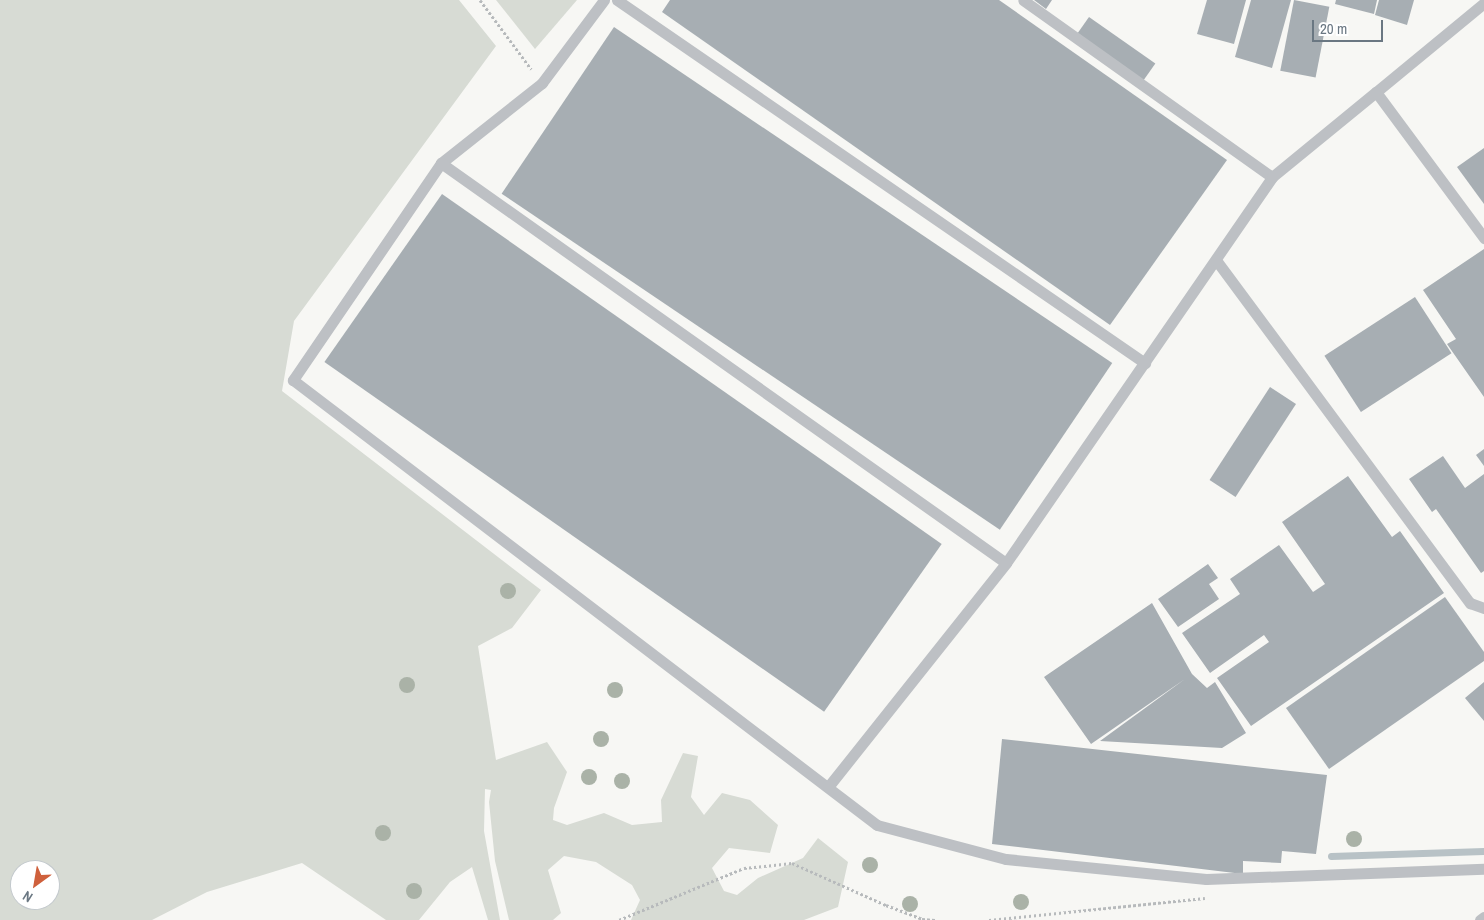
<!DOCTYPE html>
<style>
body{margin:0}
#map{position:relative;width:1484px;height:920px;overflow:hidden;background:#f7f7f4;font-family:"Archivo Narrow",sans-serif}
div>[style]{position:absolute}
.green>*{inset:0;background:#d7dbd4}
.stream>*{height:7px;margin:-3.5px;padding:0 3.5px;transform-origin:3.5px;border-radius:3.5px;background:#b8c2c6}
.building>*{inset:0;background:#a7aeb3;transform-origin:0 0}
.path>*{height:3px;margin-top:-1.5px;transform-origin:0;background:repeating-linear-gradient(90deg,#b7babc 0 2.5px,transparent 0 5px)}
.lane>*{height:11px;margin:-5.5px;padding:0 5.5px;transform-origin:5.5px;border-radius:5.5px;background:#bdc0c4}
.trees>*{width:16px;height:16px;margin:-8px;border-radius:50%;background:#aab2a7}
span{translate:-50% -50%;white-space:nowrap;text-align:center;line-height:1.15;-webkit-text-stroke:5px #fff;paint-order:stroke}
.north{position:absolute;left:10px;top:860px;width:50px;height:50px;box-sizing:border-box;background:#fff;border:1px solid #c3c9cd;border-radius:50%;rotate:212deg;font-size:14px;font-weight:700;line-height:20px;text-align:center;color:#6a7782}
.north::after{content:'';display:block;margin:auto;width:18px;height:22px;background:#cf603c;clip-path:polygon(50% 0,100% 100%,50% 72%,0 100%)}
.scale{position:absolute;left:1312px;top:20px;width:71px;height:22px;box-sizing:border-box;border:2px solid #6a7782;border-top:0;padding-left:6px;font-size:15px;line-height:18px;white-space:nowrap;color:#6a7782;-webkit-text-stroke:4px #fff;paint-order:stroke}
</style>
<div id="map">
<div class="green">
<div style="clip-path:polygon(evenodd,0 0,459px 0,496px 46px,294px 321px,282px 391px,541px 590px,512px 628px,478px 646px,496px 760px,547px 742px,567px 772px,554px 808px,553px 820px,567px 825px,604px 813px,632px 825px,662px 822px,661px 800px,683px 753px,698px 756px,691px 797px,704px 815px,722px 793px,750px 800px,778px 825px,770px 853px,729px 848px,712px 868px,724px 891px,737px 895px,758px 878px,803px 858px,818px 838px,848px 862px,838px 907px,804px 920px,631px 920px,640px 900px,632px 885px,596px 862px,564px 856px,548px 870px,561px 913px,553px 920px,509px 920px,495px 861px,489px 802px,491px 790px,485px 789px,484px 831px,500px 920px,488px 920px,472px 867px,450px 882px,419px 920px,386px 920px,302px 863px,207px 892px,152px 920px,0 920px,0 0,20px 870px,50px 870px,50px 900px,20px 900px,20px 870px)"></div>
<div style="clip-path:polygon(496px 0,577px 0,535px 49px)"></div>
</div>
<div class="stream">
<div style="left:1331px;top:856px;width:153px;rotate:-1.9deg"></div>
</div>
<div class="building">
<div style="clip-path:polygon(670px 0,999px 0,1227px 160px,1110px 325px,662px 12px)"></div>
<div style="clip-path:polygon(1034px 0,1052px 0,1046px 9px)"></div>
<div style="clip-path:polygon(1207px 0,1246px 0,1234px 44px,1197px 34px)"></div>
<div style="clip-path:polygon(1251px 0,1291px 0,1272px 68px,1235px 57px)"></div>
<div style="left:1294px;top:0;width:36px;height:72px;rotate:11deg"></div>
<div style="clip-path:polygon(1336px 0,1377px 0,1374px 14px,1335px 4px)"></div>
<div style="clip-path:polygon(1379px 0,1414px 0,1407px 25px,1375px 15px)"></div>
<div style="left:1089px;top:17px;width:81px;height:23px;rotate:35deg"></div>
<div style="left:614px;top:27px;width:601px;height:201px;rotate:34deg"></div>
<div style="clip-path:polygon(1484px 148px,1484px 204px,1457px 167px)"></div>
<div style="left:442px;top:194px;width:610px;height:205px;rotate:35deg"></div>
<div style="clip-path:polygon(1484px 249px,1484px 397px,1447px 344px,1456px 339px,1423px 290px)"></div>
<div style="left:1415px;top:297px;width:67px;height:108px;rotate:57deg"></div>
<div style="left:1270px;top:387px;width:31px;height:111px;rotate:33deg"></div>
<div style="clip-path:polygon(1484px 449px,1484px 466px,1476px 455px)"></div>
<div style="clip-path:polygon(1443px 456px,1465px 488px,1484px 474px,1484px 571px,1481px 573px,1436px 509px,1432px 512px,1409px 479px)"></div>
<div style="clip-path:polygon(1348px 476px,1392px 537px,1400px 531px,1444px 593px,1251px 726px,1217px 678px,1269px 642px,1264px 635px,1210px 673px,1182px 633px,1240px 594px,1230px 579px,1279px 545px,1313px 592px,1325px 584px,1282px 522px)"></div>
<div style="clip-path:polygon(1208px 564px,1218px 578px,1209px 584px,1219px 599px,1178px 627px,1158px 599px)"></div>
<div style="clip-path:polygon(1445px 597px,1484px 652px,1484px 661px,1329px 769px,1286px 708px)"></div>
<div style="clip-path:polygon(1152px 603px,1192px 674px,1207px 688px,1215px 682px,1246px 733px,1222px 748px,1100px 741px,1185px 679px,1091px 744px,1044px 677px)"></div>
<div style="clip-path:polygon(1484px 682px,1484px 721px,1465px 698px)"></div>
<div style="clip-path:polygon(1002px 739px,1327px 775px,1316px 854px,1282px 851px,1281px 863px,1243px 861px,1243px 874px,992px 844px)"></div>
</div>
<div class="path">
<div style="left:480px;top:0;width:86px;rotate:53.5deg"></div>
<div style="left:619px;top:920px;width:135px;rotate:-22.6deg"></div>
<div style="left:744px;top:868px;width:48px;rotate:-5.9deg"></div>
<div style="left:792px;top:863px;width:103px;rotate:24.1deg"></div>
<div style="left:886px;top:905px;width:39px;rotate:21deg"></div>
<div style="left:922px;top:919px;width:13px;rotate:4deg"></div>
<div style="left:989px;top:920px;width:217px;rotate:-5.8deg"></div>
</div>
<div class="lane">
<div style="left:604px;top:0;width:104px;rotate:126.8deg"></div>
<div style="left:542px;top:83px;width:129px;rotate:141.6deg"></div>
<div style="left:441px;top:163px;width:263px;rotate:124.3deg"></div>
<div style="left:293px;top:380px;width:734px;rotate:37.31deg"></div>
<div style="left:877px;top:825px;width:133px;rotate:14.8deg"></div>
<div style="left:1006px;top:859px;width:201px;rotate:5.7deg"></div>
<div style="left:1206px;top:879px;width:278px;rotate:-2.1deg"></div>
<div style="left:617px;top:0;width:641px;rotate:34.51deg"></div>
<div style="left:1376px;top:92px;width:140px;rotate:-39.5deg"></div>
<div style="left:441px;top:163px;width:692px;rotate:35.3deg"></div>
<div style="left:1006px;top:563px;width:469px;rotate:-55.4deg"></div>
<div style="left:1272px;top:177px;width:305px;rotate:-144.6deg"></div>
<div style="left:1272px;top:177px;width:134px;rotate:-39.3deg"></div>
<div style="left:1376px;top:92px;width:182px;rotate:53.5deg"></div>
<div style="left:1216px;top:260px;width:427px;rotate:53.5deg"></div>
<div style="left:1470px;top:603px;width:15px;rotate:20deg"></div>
<div style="left:828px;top:787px;width:286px;rotate:-51.5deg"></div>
<div style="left:1480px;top:920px;width:5px;rotate:-37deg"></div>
</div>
<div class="trees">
<div style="left:508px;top:591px"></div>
<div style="left:407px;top:685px"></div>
<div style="left:615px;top:690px"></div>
<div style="left:601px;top:739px"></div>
<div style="left:589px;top:777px"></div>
<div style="left:622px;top:781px"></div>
<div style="left:383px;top:833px"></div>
<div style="left:1354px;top:839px"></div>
<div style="left:870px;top:865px"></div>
<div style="left:414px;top:891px"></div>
<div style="left:1021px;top:902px"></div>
<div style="left:910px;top:904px"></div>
</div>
<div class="north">N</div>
<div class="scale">20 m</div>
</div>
